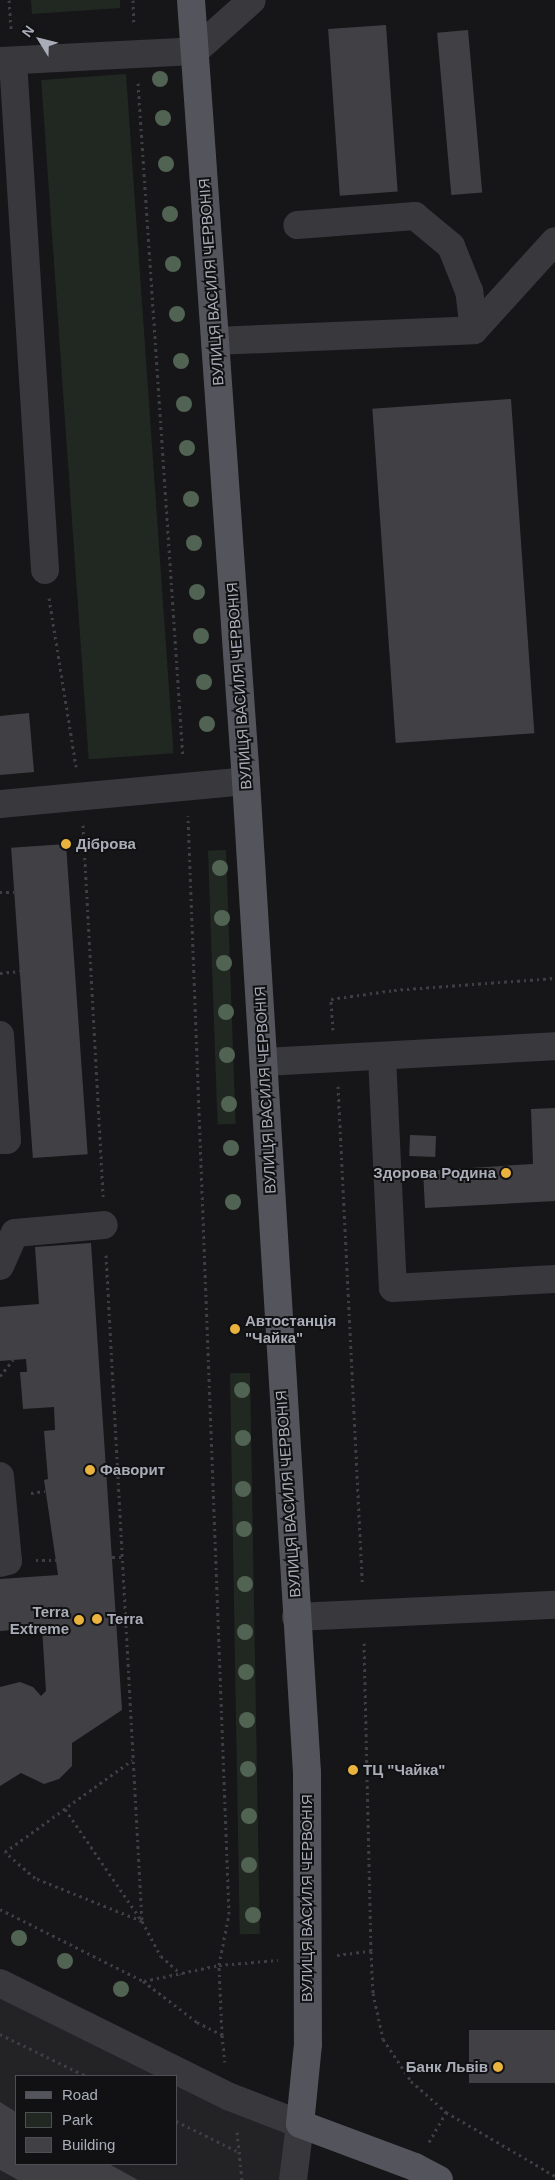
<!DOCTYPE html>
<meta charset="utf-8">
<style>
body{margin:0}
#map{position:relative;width:555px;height:2180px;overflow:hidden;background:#161618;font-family:Helvetica,sans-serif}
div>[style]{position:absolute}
.built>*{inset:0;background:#232225}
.green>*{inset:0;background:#212822;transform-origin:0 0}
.building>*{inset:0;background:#414145;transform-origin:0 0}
.path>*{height:3px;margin-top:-1.5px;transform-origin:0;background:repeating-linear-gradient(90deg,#3e3f44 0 2.5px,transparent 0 6.5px)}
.minor>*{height:28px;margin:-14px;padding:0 14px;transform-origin:14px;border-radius:14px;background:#38383d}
.major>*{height:28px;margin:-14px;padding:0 14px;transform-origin:14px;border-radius:14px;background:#54555c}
.trees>*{width:16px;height:16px;margin:-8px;border-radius:50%;background:#516353}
.dots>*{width:14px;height:14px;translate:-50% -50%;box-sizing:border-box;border:2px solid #111113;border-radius:50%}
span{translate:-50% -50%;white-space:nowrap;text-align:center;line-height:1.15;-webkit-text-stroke:4px #111113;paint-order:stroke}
.street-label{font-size:15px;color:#a9adb8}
.poi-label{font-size:15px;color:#a9adb8;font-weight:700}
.left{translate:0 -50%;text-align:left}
.right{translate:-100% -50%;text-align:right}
.legend{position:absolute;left:15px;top:2075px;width:162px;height:90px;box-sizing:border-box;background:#111113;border:1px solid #4e4f55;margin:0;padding:6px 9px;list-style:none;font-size:15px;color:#a9adb8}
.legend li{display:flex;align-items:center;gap:10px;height:25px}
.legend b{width:25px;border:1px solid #4e4f55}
.north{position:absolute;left:15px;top:15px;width:50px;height:50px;-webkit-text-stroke:4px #111113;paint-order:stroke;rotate:306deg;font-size:14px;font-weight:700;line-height:20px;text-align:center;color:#a9adb8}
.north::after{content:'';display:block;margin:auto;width:18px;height:22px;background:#a9adb8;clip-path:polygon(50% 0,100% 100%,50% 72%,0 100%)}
</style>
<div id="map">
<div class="built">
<div style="clip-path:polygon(evenodd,0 1983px,300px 2124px,293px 2180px,0 2180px,0 1983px,16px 2076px,176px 2076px,176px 2164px,16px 2164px,16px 2076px)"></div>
</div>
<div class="green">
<div style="clip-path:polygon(31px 0,120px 0,120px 8px,32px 14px)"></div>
<div style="left:126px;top:74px;width:681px;height:85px;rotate:86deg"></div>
<div style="left:226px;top:850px;width:274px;height:18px;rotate:88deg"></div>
<div style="left:250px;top:1373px;width:561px;height:20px;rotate:89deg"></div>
</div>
<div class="building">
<div style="left:386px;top:25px;width:167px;height:58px;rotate:86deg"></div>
<div style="left:468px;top:30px;width:163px;height:31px;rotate:85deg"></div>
<div style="left:511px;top:399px;width:335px;height:139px;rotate:86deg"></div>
<div style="clip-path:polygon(29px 713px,34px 772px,0 775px,0 716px)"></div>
<div style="left:66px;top:844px;width:311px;height:55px;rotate:86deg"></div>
<div style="clip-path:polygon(555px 1108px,555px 1201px,425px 1208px,423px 1171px,533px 1164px,531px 1109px)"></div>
<div style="left:410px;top:1135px;width:26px;height:21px;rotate:2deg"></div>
<div style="clip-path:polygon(91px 1243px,122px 1710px,72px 1743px,72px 1766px,59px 1779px,44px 1784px,21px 1773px,0 1786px,0 1687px,20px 1682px,33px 1687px,41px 1696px,46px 1691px,42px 1628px,0 1631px,0 1579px,58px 1575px,44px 1480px,48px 1479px,44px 1431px,55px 1430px,54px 1407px,23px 1409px,20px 1372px,27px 1372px,26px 1359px,0 1361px,0 1307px,39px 1304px,35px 1247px)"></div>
<div style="left:469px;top:2030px;width:86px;height:53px"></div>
<div style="clip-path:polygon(0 2102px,16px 2112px,16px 2164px,109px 2164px,138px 2180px,18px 2180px,0 2170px)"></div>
</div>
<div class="path">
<div style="left:9px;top:0;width:30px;rotate:86deg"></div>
<div style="left:133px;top:0;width:24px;rotate:88deg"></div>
<div style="left:138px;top:83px;width:676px;rotate:86.19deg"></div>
<div style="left:49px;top:598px;width:171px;rotate:80.9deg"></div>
<div style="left:83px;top:825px;width:372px;rotate:86.9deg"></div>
<div style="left:0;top:892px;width:14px"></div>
<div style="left:0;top:973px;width:20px;rotate:-6deg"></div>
<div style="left:333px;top:1030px;width:31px;rotate:-94deg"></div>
<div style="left:331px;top:999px;width:64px;rotate:-8.1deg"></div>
<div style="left:394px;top:990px;width:161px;rotate:-4.3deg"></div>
<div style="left:338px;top:1086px;width:500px;rotate:87.2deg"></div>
<div style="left:106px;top:1255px;width:667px;rotate:86.91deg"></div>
<div style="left:142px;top:1921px;width:115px;rotate:-158.1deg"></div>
<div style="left:35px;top:1878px;width:40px;rotate:-139deg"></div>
<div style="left:5px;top:1852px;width:157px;rotate:-35.9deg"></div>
<div style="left:0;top:1376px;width:21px;rotate:-51deg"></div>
<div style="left:31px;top:1493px;width:14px;rotate:-8deg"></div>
<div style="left:112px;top:1557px;width:9px"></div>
<div style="left:36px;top:1560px;width:21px"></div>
<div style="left:364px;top:1643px;width:308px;rotate:88.7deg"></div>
<div style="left:371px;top:1951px;width:42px;rotate:87.3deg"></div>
<div style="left:373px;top:1993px;width:47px;rotate:77.7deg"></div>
<div style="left:383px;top:2039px;width:50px;rotate:56.3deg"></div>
<div style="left:411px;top:2081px;width:47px;rotate:41.5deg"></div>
<div style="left:446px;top:2112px;width:126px;rotate:30.4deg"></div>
<div style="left:65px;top:1809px;width:136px;rotate:55.5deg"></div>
<div style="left:142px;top:1921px;width:40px;rotate:62deg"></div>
<div style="left:161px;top:1956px;width:27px;rotate:42deg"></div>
<div style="left:0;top:1909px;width:160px;rotate:26.7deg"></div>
<div style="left:143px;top:1981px;width:68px;rotate:37.2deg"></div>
<div style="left:197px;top:2022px;width:28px;rotate:27deg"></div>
<div style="left:222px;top:2035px;width:70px;rotate:-92.5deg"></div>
<div style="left:219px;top:1965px;width:52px;rotate:-78.9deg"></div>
<div style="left:229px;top:1914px;width:1099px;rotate:-92.14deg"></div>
<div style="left:337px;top:1955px;width:34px;rotate:-7deg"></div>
<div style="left:144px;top:1981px;width:77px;rotate:-12deg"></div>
<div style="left:219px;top:1965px;width:59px;rotate:-4.8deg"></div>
<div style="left:0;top:2034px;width:96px;rotate:26deg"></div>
<div style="left:222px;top:2035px;width:27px;rotate:84deg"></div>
<div style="left:176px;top:2121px;width:72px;rotate:26.2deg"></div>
<div style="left:237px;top:2132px;width:48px;rotate:84.1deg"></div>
<div style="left:429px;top:2142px;width:34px;rotate:-60deg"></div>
</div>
<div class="minor">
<div style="left:0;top:61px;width:195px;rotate:-2.9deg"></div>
<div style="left:195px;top:51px;width:76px;rotate:-41.8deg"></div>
<div style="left:13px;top:61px;width:510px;rotate:86.4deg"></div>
<div style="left:474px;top:330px;width:120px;rotate:-47.7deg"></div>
<div style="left:215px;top:341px;width:259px;rotate:-2.4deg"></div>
<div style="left:474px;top:330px;width:39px;rotate:-97deg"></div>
<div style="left:469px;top:291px;width:48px;rotate:-111.8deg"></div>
<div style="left:451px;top:246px;width:47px;rotate:-140.2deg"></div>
<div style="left:415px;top:216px;width:118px;rotate:175.6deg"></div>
<div style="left:0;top:804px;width:247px;rotate:-5.3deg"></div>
<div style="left:0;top:1035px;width:105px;rotate:86.2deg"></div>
<div style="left:7px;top:1140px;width:7px;rotate:180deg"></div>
<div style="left:382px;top:1057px;width:231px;rotate:87.3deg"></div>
<div style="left:393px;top:1288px;width:162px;rotate:-3.2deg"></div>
<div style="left:264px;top:1062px;width:291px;rotate:-3.1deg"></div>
<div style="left:0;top:1266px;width:36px;rotate:-66deg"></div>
<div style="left:15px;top:1233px;width:89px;rotate:-5.1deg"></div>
<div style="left:0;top:1476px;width:85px;rotate:84.6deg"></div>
<div style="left:8px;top:1561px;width:8px;rotate:166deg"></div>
<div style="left:296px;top:1617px;width:259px;rotate:-2.7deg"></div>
<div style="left:0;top:1983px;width:257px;rotate:26.4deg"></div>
<div style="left:230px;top:2097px;width:75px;rotate:21.1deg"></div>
<div style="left:300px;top:2124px;width:56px;rotate:97.1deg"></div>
</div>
<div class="major">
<div style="left:191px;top:0;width:783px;rotate:85.97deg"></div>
<div style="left:246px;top:781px;width:994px;rotate:86.48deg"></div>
<div style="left:307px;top:1773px;width:271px;rotate:89.8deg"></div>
<div style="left:308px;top:2044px;width:80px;rotate:95.7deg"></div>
<div style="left:300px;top:2124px;width:123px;rotate:20.5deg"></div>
<div style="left:415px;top:2167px;width:27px;rotate:28deg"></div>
</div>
<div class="trees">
<div style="left:160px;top:79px"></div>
<div style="left:163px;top:118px"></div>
<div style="left:166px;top:164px"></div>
<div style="left:170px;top:214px"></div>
<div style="left:173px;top:264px"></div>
<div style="left:177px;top:314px"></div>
<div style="left:181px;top:361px"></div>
<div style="left:184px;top:404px"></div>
<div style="left:187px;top:448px"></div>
<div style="left:191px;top:499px"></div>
<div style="left:194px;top:543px"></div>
<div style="left:197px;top:592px"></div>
<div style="left:201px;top:636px"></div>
<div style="left:204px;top:682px"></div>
<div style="left:207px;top:724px"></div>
<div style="left:220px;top:868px"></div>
<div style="left:222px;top:918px"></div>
<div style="left:224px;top:963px"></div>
<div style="left:226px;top:1012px"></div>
<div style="left:227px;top:1055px"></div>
<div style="left:229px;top:1104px"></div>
<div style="left:231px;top:1148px"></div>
<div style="left:233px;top:1202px"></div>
<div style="left:242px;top:1390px"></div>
<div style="left:243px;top:1438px"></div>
<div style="left:243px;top:1489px"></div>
<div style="left:244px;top:1529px"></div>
<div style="left:245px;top:1584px"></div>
<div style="left:245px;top:1632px"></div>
<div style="left:246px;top:1672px"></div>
<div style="left:247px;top:1720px"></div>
<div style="left:248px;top:1769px"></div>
<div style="left:249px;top:1816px"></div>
<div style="left:249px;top:1865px"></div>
<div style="left:253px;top:1915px"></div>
<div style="left:19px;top:1938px"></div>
<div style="left:65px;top:1961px"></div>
<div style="left:121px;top:1989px"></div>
</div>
<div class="dots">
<div style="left:66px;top:844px;background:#e9b33d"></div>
<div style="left:506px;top:1173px;background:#e9b33d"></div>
<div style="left:235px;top:1329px;background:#e9b33d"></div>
<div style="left:90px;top:1470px;background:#e9b33d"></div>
<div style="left:97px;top:1619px;background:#e9b33d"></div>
<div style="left:79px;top:1620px;background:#e9b33d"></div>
<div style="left:353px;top:1770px;background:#e9b33d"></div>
<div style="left:498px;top:2067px;background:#e9b33d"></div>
</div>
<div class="street-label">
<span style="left:211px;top:282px;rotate:-94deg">ВУЛИЦЯ ВАСИЛЯ ЧЕРВОНІЯ</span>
<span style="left:239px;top:686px;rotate:-94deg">ВУЛИЦЯ ВАСИЛЯ ЧЕРВОНІЯ</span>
<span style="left:265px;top:1090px;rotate:-93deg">ВУЛИЦЯ ВАСИЛЯ ЧЕРВОНІЯ</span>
<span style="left:288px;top:1494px;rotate:-94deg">ВУЛИЦЯ ВАСИЛЯ ЧЕРВОНІЯ</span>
<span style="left:307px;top:1898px;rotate:-90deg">ВУЛИЦЯ ВАСИЛЯ ЧЕРВОНІЯ</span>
</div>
<div class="poi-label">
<span class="left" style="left:76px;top:844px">Діброва</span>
<span class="right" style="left:496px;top:1173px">Здорова Родина</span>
<span class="left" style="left:245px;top:1329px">Автостанція<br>"Чайка"</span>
<span class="left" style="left:100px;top:1470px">Фаворит</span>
<span class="right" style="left:69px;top:1620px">Terra<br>Extreme</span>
<span class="left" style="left:107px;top:1619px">Terra</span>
<span class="left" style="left:363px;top:1770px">ТЦ "Чайка"</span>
<span class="right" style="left:488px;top:2067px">Банк Львів</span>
</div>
<ul class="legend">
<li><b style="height:6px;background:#54555c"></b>Road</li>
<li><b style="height:14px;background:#212822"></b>Park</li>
<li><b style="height:14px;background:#414145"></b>Building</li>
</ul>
<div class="north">N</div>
</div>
